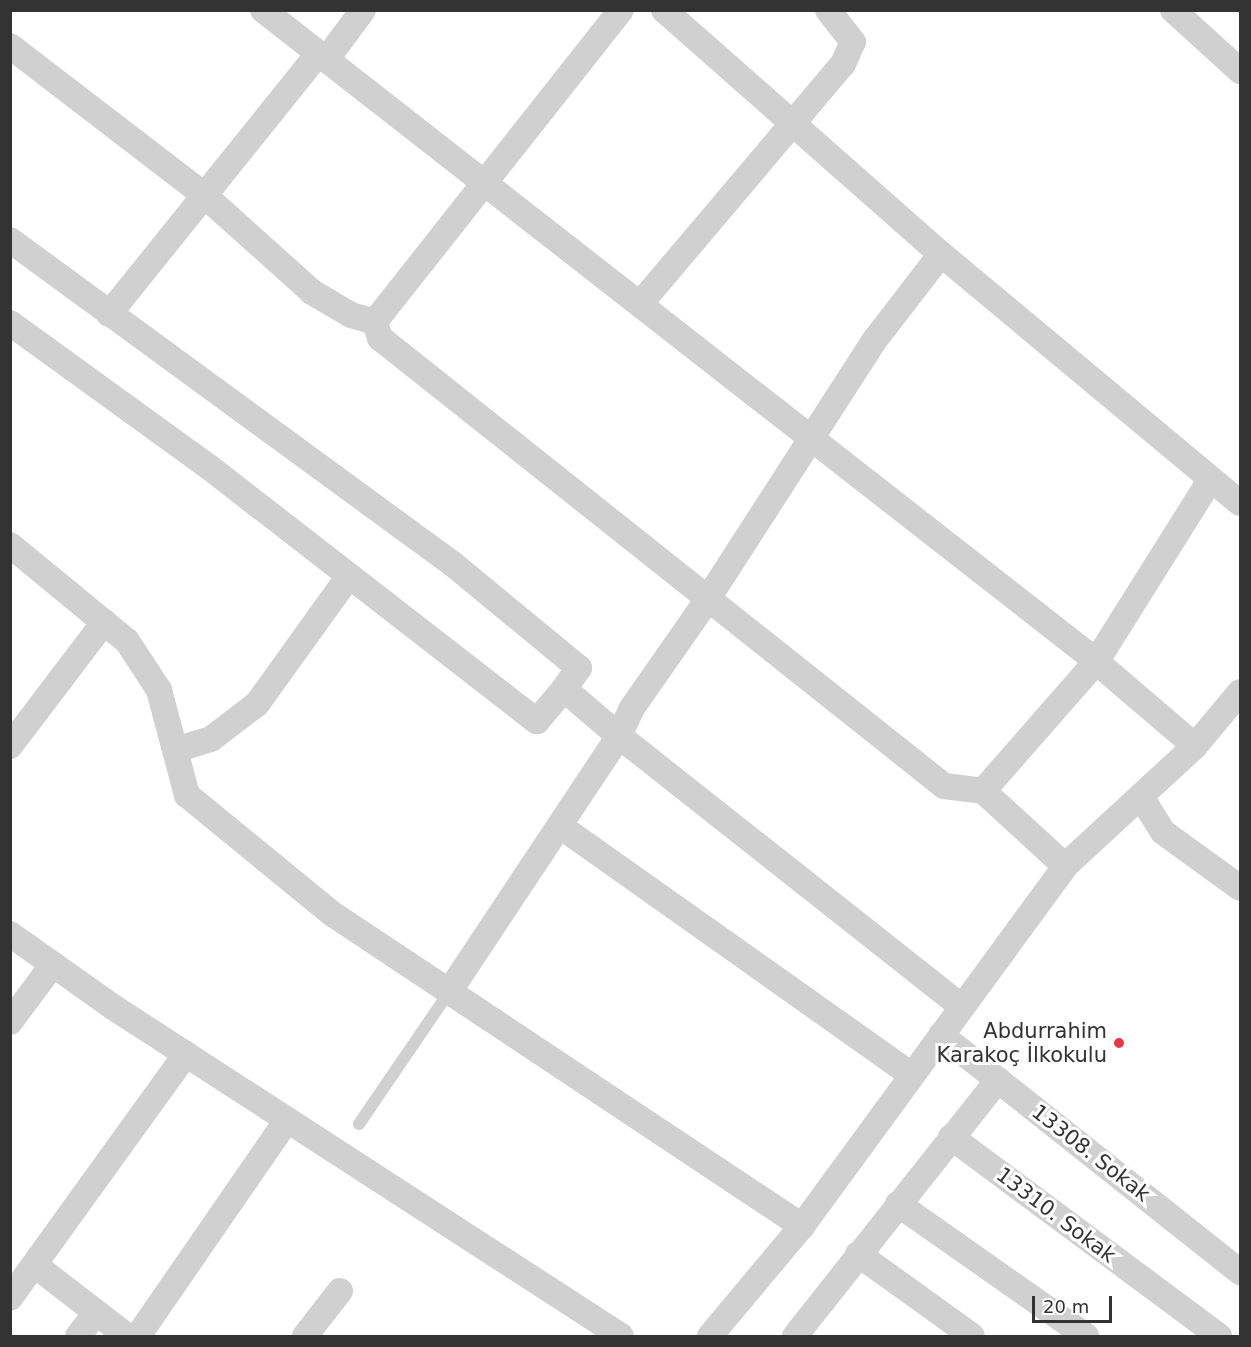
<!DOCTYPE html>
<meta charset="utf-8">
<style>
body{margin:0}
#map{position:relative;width:1251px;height:1347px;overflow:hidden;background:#fff;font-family:"DejaVu Sans",sans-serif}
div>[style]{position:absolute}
.lane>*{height:12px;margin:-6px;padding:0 6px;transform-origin:6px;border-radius:6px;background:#d0d0d0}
.street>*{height:26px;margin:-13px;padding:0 13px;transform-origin:13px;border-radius:13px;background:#d0d0d0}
.dots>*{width:16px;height:16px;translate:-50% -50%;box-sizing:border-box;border:3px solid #fff;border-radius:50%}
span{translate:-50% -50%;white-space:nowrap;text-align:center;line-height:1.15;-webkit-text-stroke:6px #fff;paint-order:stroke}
.poi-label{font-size:21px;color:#333}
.right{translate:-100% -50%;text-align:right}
.street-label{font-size:21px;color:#333}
.frame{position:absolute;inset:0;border:12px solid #333;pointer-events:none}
.scale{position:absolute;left:1032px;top:1296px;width:80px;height:27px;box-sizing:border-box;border:3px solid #333;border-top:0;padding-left:8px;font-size:18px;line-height:21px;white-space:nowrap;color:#333;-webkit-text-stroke:4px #fff;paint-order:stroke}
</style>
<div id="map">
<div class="lane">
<div style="left:359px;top:1124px;width:160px;rotate:-55.7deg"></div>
</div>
<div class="street">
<div style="left:263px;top:10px;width:1044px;rotate:38deg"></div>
<div style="left:1086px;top:653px;width:143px;rotate:40.5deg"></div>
<div style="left:621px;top:10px;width:397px;rotate:128.3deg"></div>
<div style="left:375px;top:322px;width:17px;rotate:73deg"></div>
<div style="left:380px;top:338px;width:720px;rotate:38.46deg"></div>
<div style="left:944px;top:786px;width:39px;rotate:7deg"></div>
<div style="left:983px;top:791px;width:111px;rotate:42.4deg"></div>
<div style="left:664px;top:10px;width:369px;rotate:41.4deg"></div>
<div style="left:941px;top:254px;width:389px;rotate:39.8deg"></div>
<div style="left:1173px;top:10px;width:91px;rotate:42.3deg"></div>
<div style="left:10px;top:46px;width:245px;rotate:37.5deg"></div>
<div style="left:204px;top:195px;width:145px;rotate:41.9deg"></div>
<div style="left:312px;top:292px;width:45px;rotate:30.5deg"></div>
<div style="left:351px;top:315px;width:25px;rotate:16deg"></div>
<div style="left:326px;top:60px;width:62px;rotate:-53.5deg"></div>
<div style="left:10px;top:240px;width:550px;rotate:36.2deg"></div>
<div style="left:454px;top:565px;width:162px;rotate:39.5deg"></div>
<div style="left:579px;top:668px;width:26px;rotate:126deg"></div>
<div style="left:941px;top:254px;width:110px;rotate:127.6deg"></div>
<div style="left:874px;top:341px;width:307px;rotate:122.8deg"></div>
<div style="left:708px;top:599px;width:133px;rotate:124.9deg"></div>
<div style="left:632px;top:708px;width:31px;rotate:115deg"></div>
<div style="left:619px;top:736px;width:437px;rotate:38.3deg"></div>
<div style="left:640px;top:304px;width:314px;rotate:-49.8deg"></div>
<div style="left:843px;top:64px;width:24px;rotate:-66deg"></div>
<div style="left:853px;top:42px;width:41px;rotate:-128deg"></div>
<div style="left:109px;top:314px;width:334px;rotate:-51.2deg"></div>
<div style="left:10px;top:323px;width:246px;rotate:35.9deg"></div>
<div style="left:209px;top:467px;width:415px;rotate:37.8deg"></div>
<div style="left:537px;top:721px;width:42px;rotate:-49.8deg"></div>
<div style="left:564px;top:689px;width:72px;rotate:40.5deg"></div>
<div style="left:619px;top:736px;width:307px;rotate:123.6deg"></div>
<div style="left:10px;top:545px;width:151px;rotate:39.4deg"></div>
<div style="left:127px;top:641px;width:59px;rotate:56.9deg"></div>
<div style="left:159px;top:690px;width:109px;rotate:75.1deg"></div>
<div style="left:187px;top:795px;width:186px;rotate:39.3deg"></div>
<div style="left:331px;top:913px;width:566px;rotate:33.61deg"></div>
<div style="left:10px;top:746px;width:156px;rotate:-52.8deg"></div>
<div style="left:175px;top:750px;width:38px;rotate:-17deg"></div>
<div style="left:211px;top:739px;width:58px;rotate:-37.3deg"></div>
<div style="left:257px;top:704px;width:158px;rotate:-54.3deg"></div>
<div style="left:983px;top:791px;width:171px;rotate:-48.8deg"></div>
<div style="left:1096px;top:662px;width:215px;rotate:-57.9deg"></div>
<div style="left:1141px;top:797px;width:41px;rotate:57.8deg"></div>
<div style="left:1163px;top:832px;width:95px;rotate:36deg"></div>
<div style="left:560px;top:826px;width:431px;rotate:35.3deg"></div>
<div style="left:10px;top:934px;width:126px;rotate:35.3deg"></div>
<div style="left:113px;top:1007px;width:605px;rotate:32.93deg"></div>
<div style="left:10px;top:1022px;width:72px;rotate:-53.4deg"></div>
<div style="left:941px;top:1035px;width:382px;rotate:38.4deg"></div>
<div style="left:951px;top:1137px;width:334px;rotate:36.6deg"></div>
<div style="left:898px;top:1204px;width:230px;rotate:35.1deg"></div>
<div style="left:858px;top:1254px;width:140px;rotate:35.7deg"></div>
<div style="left:36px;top:1266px;width:115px;rotate:37.6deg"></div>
<div style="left:10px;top:1298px;width:301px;rotate:-54.2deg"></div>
<div style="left:78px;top:1336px;width:29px;rotate:-52deg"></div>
<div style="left:138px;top:1336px;width:262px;rotate:-55.4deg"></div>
<div style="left:305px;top:1336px;width:57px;rotate:-52.1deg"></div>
<div style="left:710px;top:1336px;width:143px;rotate:-50.1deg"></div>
<div style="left:802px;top:1226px;width:446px;rotate:-53.8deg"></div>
<div style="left:1065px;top:866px;width:177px;rotate:-42.7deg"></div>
<div style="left:1195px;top:746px;width:70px;rotate:-50.2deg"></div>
<div style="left:795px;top:1336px;width:327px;rotate:-51.6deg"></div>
</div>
<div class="dots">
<div style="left:1119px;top:1043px;background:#e63946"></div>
</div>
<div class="poi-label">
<span class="right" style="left:1107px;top:1043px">Abdurrahim<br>Karakoç İlkokulu</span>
</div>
<div class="street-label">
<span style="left:1091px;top:1153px;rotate:38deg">13308. Sokak</span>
<span style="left:1056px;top:1215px;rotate:37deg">13310. Sokak</span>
</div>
<div class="frame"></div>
<div class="scale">20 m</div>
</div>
